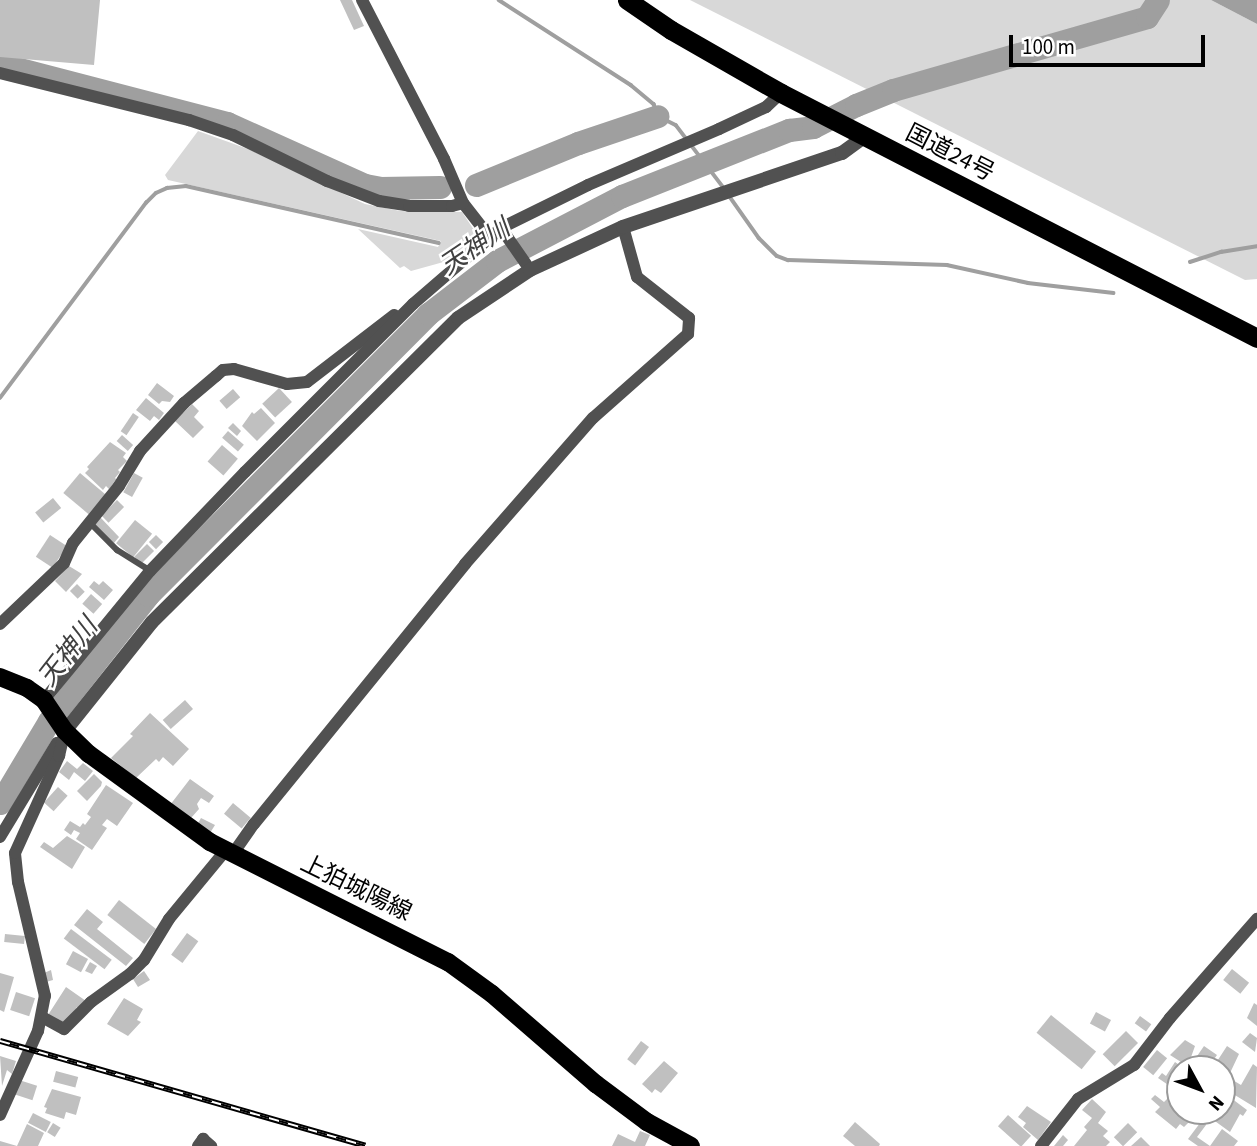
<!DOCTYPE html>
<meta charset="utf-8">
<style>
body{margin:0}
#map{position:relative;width:1257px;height:1146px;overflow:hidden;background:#fff;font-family:"Source Sans 3","Noto Sans JP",sans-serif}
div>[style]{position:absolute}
.green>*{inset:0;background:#d8d8d8}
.water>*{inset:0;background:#9f9f9f}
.stream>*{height:3.5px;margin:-1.75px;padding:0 1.75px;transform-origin:1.75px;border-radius:1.75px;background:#9f9f9f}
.river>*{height:23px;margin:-11.5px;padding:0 11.5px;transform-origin:11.5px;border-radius:11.5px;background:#9f9f9f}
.building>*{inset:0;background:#c0c0c0;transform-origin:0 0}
.service>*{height:6px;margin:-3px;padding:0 3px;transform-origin:3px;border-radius:3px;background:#515151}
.minor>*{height:12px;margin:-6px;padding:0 6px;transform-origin:6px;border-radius:6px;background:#515151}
.tertiary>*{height:14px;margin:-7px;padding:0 7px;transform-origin:7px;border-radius:7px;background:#515151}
.primary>*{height:18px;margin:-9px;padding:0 9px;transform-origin:9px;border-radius:9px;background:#000}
.trunk>*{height:19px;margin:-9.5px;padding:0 9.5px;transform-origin:9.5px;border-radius:9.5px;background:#000}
.rail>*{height:6px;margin-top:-3px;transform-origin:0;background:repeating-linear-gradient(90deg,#fff 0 10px,#000 0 20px);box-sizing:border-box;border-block:2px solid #000}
span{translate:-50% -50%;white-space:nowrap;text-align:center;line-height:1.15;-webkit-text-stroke:5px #fff;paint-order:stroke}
.street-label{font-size:24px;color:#000}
.water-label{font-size:26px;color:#404040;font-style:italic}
.north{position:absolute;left:1166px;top:1055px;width:70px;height:70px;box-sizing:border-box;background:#fff;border:2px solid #999;border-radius:50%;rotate:131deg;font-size:19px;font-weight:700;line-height:28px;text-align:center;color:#000}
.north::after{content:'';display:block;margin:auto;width:24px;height:32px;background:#000;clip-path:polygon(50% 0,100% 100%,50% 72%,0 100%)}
.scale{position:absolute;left:1009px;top:35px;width:196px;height:32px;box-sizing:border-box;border:4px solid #000;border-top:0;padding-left:9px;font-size:21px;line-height:24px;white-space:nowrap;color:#000;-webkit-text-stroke:5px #fff;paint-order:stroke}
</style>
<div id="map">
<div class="green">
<div style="clip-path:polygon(690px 0,1211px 0,1257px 24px,1257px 279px,1245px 280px)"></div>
<div style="clip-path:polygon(198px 131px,248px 149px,365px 204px,400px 211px,462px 212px,478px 236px,477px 244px,458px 258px,411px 271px,404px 266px,400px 268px,358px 229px,438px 247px,441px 241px,168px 180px,165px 175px)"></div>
</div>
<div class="water">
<div style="clip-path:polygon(1211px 0,1257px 0,1257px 24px)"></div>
</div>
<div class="stream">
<div style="left:499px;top:0;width:157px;rotate:32.8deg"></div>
<div style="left:631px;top:85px;width:30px;rotate:40deg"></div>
<div style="left:654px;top:104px;width:13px;rotate:72deg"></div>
<div style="left:658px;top:116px;width:20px;rotate:27deg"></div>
<div style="left:676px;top:125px;width:79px;rotate:52.7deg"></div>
<div style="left:728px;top:194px;width:54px;rotate:54.8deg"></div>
<div style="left:759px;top:238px;width:25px;rotate:45deg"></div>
<div style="left:777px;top:256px;width:12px;rotate:20deg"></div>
<div style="left:788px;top:260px;width:159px;rotate:1.8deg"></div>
<div style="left:947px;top:265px;width:83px;rotate:12.5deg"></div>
<div style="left:1028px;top:283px;width:86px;rotate:6.7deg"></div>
<div style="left:490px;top:261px;width:7px"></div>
<div style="left:1190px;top:262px;width:33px;rotate:-18deg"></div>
<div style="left:1221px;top:252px;width:36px;rotate:-9deg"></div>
<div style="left:0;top:398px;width:244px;rotate:-53.2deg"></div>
<div style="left:146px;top:203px;width:14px;rotate:-45deg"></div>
<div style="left:156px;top:193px;width:12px;rotate:-24deg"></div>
<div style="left:167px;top:188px;width:19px;rotate:-6deg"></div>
<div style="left:186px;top:186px;width:259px;rotate:12.7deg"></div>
</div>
<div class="river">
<div style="left:0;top:64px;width:235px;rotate:14.6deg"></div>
<div style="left:227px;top:123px;width:151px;rotate:24.2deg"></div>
<div style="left:365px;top:185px;width:15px;rotate:11deg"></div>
<div style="left:380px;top:188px;width:60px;rotate:-1deg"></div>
<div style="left:476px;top:185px;width:110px;rotate:-22.4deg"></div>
<div style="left:578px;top:143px;width:84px;rotate:-18.6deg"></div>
<div style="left:0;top:803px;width:96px;rotate:-59.1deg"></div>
<div style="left:49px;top:721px;width:160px;rotate:-51.8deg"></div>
<div style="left:148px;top:595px;width:397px;rotate:-45.1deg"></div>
<div style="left:428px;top:314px;width:87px;rotate:-37.5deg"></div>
<div style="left:497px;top:261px;width:141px;rotate:-27.5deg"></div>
<div style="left:622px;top:196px;width:180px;rotate:-21.6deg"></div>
<div style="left:789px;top:130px;width:24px;rotate:-7deg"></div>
<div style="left:813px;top:127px;width:48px;rotate:-27.1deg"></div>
<div style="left:856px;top:105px;width:40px;rotate:-22deg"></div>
<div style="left:893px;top:90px;width:264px;rotate:-16deg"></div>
<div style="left:1147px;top:17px;width:20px;rotate:-57deg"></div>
</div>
<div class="building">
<div style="clip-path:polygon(0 0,100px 0,94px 65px,0 57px)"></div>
<div style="clip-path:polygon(340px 0,352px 0,364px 26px,354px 30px)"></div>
<div style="clip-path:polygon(157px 383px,174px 396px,170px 402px,162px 401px,159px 404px,148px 395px)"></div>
<div style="left:279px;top:388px;width:19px;height:23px;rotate:47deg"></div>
<div style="left:233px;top:389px;width:11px;height:18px;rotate:49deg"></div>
<div style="clip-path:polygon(146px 398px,164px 413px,159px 420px,154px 416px,150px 421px,136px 410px)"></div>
<div style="clip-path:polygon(192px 404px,199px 411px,194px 417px,204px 427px,193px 438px,175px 421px)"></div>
<div style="clip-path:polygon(261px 408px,275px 423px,257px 441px,242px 426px,252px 412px,254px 414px)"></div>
<div style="left:133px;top:413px;width:7px;height:22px;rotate:34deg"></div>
<div style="clip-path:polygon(233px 423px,241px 431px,237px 436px,228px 428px)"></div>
<div style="left:228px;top:431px;width:21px;height:9px;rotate:41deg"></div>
<div style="left:122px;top:435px;width:15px;height:8px;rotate:42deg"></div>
<div style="clip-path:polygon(110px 442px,126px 453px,123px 457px,127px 461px,118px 470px,120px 472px,115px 478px,117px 480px,109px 489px,106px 486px,103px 490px,85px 473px,89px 469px,87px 467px)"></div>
<div style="left:222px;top:445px;width:21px;height:22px;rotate:41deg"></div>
<div style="left:80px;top:473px;width:33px;height:26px;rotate:40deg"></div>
<div style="left:134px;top:473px;width:10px;height:22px;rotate:29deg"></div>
<div style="left:53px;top:498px;width:13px;height:23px;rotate:51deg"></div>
<div style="left:117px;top:500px;width:10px;height:22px;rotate:45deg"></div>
<div style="clip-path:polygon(100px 517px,119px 537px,114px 543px,93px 525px)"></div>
<div style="left:135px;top:520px;width:22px;height:30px;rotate:39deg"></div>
<div style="left:50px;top:535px;width:20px;height:26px;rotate:33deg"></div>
<div style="left:156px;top:535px;width:10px;height:10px;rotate:45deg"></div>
<div style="left:147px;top:544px;width:10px;height:18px;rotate:45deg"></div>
<div style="clip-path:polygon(69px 566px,82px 574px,66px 592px,55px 581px)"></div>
<div style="clip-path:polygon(94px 581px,99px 585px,103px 581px,113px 590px,104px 600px,89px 587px)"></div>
<div style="left:77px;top:584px;width:11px;height:10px;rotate:45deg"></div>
<div style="left:91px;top:594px;width:15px;height:13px;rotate:42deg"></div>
<div style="left:185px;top:700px;width:12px;height:30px;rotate:48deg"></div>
<div style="clip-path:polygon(150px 713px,189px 749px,173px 766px,163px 757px,159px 762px,156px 759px,136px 778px,111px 758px,133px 736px,130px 734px)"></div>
<div style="clip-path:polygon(67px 761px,77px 769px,83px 763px,93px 771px,85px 781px,74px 772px,69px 780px,59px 772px)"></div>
<div style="clip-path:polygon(94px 774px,102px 782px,101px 786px,87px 801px,77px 791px)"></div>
<div style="clip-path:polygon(190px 779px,214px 796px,209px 803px,201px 798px,197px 804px,199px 809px,191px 818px,170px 805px)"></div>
<div style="clip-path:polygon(106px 785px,133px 803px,117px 826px,107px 819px,102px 825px,107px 828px,92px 850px,76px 839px,80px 833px,74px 830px,71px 835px,64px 830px,70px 821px,80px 827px,83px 823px,85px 825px,91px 817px,87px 814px)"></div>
<div style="left:58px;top:787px;width:13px;height:21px;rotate:42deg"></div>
<div style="left:233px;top:803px;width:23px;height:14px;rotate:40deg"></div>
<div style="clip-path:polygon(201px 818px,215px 825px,210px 833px,197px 825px)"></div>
<div style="clip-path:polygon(67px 836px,85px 847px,72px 869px,40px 847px,44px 842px,53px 848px)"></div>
<div style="left:119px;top:900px;width:47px;height:19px;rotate:38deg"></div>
<div style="clip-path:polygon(87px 909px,103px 922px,97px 929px,133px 958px,126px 966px,74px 925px)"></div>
<div style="left:71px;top:929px;width:51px;height:12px;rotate:37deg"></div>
<div style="left:187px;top:933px;width:14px;height:27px;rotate:36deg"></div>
<div style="left:5px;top:934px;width:20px;height:8px;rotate:6deg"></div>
<div style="left:73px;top:951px;width:17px;height:15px;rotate:28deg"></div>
<div style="clip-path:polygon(90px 962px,97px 966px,92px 974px,85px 971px)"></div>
<div style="left:1232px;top:969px;width:22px;height:14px;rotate:39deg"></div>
<div style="clip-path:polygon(51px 970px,53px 980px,46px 982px,44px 973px)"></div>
<div style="clip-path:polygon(144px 971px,150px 980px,138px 987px,133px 979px)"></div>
<div style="clip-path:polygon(0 973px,14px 977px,4px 1012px,0 1010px)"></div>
<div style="clip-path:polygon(66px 987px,86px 1001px,80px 1010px,77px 1007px,64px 1026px,48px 1015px)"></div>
<div style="left:16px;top:992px;width:20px;height:19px;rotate:18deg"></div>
<div style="clip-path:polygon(124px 998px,143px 1009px,137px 1020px,141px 1022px,128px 1036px,107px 1024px)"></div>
<div style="clip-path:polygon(1254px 1003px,1257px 1005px,1257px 1026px,1247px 1018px)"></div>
<div style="left:1096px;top:1012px;width:17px;height:13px;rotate:28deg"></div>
<div style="left:1051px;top:1015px;width:58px;height:23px;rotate:39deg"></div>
<div style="left:1140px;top:1016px;width:14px;height:9px;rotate:36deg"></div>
<div style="left:1126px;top:1031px;width:17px;height:33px;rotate:45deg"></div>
<div style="clip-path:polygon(1250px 1033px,1257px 1038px,1255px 1052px,1242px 1042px)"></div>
<div style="clip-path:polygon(1185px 1040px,1195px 1046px,1190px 1060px,1193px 1062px,1204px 1046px,1217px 1055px,1207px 1069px,1192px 1069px,1170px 1055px)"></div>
<div style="left:641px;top:1041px;width:10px;height:23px;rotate:37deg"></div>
<div style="clip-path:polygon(1227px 1046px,1239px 1054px,1222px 1090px,1222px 1069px,1212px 1069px)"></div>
<div style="left:1157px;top:1050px;width:13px;height:22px;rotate:39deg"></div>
<div style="clip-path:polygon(0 1056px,16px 1061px,12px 1074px,7px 1070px,2px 1086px)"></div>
<div style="clip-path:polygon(664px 1061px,678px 1073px,661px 1093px,655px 1089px,652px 1093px,642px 1084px)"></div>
<div style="clip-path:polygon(1175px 1062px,1185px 1069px,1180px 1069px,1180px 1093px,1158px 1078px,1162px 1073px,1166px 1076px)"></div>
<div style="clip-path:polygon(1253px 1064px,1257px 1067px,1256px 1108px,1225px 1089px,1231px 1079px,1241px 1085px)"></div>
<div style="left:56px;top:1071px;width:23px;height:11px;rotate:15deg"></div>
<div style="left:19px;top:1080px;width:19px;height:15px;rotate:18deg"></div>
<div style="clip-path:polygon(52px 1089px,81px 1097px,76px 1115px,66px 1112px,64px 1119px,45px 1113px,47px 1108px,44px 1107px)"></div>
<div style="clip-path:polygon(1155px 1095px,1164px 1102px,1170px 1096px,1180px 1105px,1180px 1111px,1189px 1113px,1186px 1117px,1190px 1121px,1184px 1127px,1180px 1124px,1176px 1129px,1155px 1112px,1160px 1107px,1151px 1099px)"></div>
<div style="clip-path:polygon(1227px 1095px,1247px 1110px,1243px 1116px,1240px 1114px,1230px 1132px,1201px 1111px,1222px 1111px,1222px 1102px)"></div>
<div style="clip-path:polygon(1092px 1099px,1106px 1112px,1098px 1123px,1108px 1131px,1103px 1136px,1110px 1142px,1106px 1146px,1074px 1146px,1087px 1130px,1084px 1127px,1092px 1118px,1082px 1110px)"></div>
<div style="clip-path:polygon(1027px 1106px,1051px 1122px,1038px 1140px,1023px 1127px,1026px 1123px,1018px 1117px)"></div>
<div style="left:33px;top:1113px;width:20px;height:11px;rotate:27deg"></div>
<div style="left:1008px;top:1115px;width:31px;height:15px;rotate:42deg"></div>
<div style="clip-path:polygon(1203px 1119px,1206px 1125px,1197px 1137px,1210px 1146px,1222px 1129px,1238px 1141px,1234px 1146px,1198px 1146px,1188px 1139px)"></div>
<div style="clip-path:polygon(855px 1122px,880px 1144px,879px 1146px,855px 1146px,843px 1136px)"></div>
<div style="left:53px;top:1123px;width:9px;height:11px;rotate:32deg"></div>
<div style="left:1128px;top:1123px;width:13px;height:20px;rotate:45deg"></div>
<div style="clip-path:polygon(27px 1124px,44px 1133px,38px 1146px,0 1146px,0 1141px,17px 1146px)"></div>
<div style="clip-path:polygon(640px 1131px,650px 1135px,645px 1146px,612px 1146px,618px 1134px,635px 1142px)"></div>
<div style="clip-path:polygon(1063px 1135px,1068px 1140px,1063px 1146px,1054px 1146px)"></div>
<div style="clip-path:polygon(1141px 1137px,1150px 1146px,1131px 1146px)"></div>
</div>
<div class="service">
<div style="left:89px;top:522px;width:40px;rotate:45deg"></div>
<div style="left:117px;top:550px;width:39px;rotate:32deg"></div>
</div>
<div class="minor">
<div style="left:362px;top:0;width:179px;rotate:62.7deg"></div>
<div style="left:444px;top:159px;width:48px;rotate:66.6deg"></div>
<div style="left:463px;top:203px;width:46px;rotate:52.1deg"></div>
<div style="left:0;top:73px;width:195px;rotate:14deg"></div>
<div style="left:189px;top:120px;width:46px;rotate:18.8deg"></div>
<div style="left:233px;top:135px;width:105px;rotate:26.1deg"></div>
<div style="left:327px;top:181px;width:56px;rotate:21deg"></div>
<div style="left:379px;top:201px;width:30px;rotate:9deg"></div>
<div style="left:409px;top:206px;width:43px"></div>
<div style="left:452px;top:206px;width:11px;rotate:-15deg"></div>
<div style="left:501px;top:228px;width:44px;rotate:55.2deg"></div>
<div style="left:0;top:624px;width:88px;rotate:-43.6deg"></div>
<div style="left:64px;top:563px;width:22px;rotate:-66deg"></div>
<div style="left:73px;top:543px;width:73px;rotate:-51.1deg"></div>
<div style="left:119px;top:486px;width:41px;rotate:-59deg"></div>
<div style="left:140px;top:451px;width:65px;rotate:-47.5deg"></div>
<div style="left:184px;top:403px;width:42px;rotate:-40.2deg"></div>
<div style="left:216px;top:376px;width:9px;rotate:-41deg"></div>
<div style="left:223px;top:370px;width:11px;rotate:-5deg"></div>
<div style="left:234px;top:369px;width:55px;rotate:15.8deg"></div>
<div style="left:287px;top:384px;width:20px;rotate:-6deg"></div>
<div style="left:307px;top:382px;width:110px;rotate:-37.6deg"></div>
<div style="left:44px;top:700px;width:167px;rotate:-50.6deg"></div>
<div style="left:150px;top:571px;width:137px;rotate:-46.2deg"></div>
<div style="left:245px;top:472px;width:238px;rotate:-45deg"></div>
<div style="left:413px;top:304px;width:116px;rotate:-40.8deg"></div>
<div style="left:501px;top:228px;width:97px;rotate:-26.3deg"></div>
<div style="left:588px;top:185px;width:142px;rotate:-23.1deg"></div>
<div style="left:719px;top:129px;width:52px;rotate:-25.1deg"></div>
<div style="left:766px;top:107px;width:21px;rotate:-43deg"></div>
<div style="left:0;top:837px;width:110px;rotate:-58.8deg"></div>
<div style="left:232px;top:855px;width:38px;rotate:-55deg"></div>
<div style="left:254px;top:824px;width:335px;rotate:-50.9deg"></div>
<div style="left:465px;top:564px;width:194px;rotate:-48.8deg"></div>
<div style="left:593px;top:418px;width:127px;rotate:-41.5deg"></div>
<div style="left:688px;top:334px;width:16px;rotate:-86deg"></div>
<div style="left:689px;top:318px;width:66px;rotate:-141.7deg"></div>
<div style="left:637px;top:277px;width:52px;rotate:-105.6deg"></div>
<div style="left:42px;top:1017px;width:25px;rotate:29deg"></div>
<div style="left:64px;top:1029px;width:38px;rotate:-45deg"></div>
<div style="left:91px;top:1002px;width:48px;rotate:-35.7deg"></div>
<div style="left:130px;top:974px;width:20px;rotate:-45deg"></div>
<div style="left:144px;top:960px;width:48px;rotate:-58.6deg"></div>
<div style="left:169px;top:919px;width:88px;rotate:-50.5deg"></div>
<div style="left:0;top:1115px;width:92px;rotate:-65.7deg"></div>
<div style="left:38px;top:1031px;width:36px;rotate:-79deg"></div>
<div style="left:45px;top:996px;width:117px;rotate:-103.3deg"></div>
<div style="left:18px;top:882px;width:29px;rotate:-96deg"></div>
<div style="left:15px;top:853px;width:107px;rotate:-65.6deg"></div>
<div style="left:59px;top:756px;width:26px;rotate:-77deg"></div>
<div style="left:198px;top:1146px;width:9px;rotate:-54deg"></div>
<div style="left:203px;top:1139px;width:11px;rotate:41deg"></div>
<div style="left:1041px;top:1146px;width:60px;rotate:-51.8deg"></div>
<div style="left:1078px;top:1099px;width:66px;rotate:-31.3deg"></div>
<div style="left:1134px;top:1065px;width:59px;rotate:-52.5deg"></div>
<div style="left:1170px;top:1018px;width:132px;rotate:-48.7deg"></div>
</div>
<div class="tertiary">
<div style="left:65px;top:731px;width:139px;rotate:-51.4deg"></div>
<div style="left:152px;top:622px;width:431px;rotate:-44.8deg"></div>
<div style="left:458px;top:318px;width:87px;rotate:-33.7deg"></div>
<div style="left:530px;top:270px;width:102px;rotate:-24.8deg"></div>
<div style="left:623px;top:227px;width:231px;rotate:-18.7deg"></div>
<div style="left:842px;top:153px;width:27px;rotate:-36deg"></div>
</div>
<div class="primary">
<div style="left:0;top:677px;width:29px;rotate:22deg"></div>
<div style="left:27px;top:688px;width:21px;rotate:35deg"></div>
<div style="left:44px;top:700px;width:37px;rotate:56deg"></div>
<div style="left:65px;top:731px;width:33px;rotate:44deg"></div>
<div style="left:89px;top:754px;width:150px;rotate:36deg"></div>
<div style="left:210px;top:842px;width:267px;rotate:26.8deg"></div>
<div style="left:448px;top:962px;width:54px;rotate:36deg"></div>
<div style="left:492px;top:994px;width:138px;rotate:40.9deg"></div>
<div style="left:596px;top:1084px;width:64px;rotate:36.7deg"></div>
<div style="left:647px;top:1122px;width:50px;rotate:28.6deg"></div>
</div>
<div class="trunk">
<div style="left:627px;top:0;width:53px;rotate:34.3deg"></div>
<div style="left:671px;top:30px;width:127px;rotate:29.8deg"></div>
<div style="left:781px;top:93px;width:535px;rotate:27.24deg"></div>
</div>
<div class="rail">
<div style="left:0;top:1041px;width:380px;rotate:16deg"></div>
</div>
<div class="street-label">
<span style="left:950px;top:153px;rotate:27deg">国道24号</span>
<span style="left:356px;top:888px;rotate:26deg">上狛城陽線</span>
</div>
<div class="water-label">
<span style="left:475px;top:247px;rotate:-34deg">天神川</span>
<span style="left:68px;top:652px;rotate:-52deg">天神川</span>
</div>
<div class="north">N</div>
<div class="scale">100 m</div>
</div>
